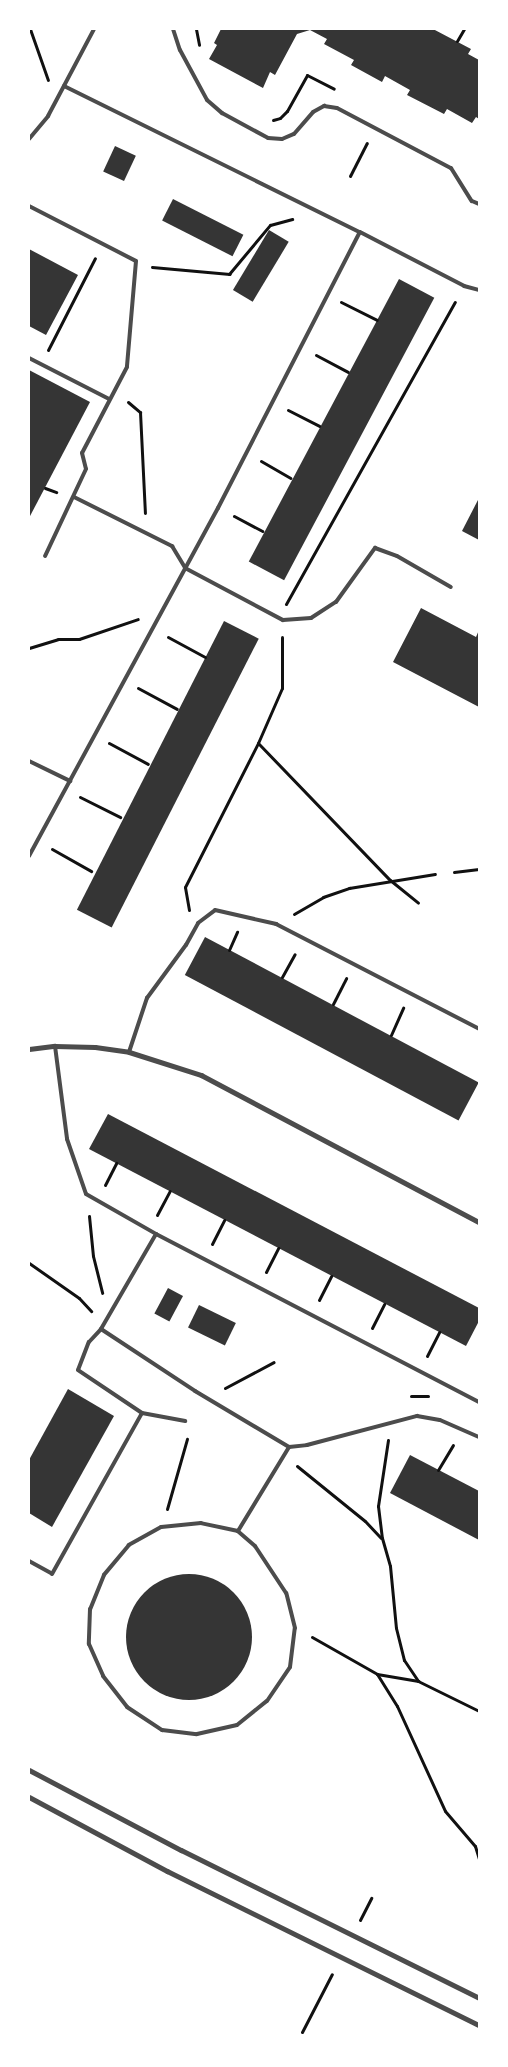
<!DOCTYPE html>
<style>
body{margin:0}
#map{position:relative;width:508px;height:2067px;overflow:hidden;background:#fff;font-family:"Roboto Serif",serif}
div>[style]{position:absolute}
.building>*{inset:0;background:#353535;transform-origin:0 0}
.round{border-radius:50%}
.path>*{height:3px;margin:-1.5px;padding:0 1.5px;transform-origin:1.5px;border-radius:1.5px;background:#111}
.service>*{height:4px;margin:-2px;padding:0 2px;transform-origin:2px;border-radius:2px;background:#4c4c4c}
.minor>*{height:5px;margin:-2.5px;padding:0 2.5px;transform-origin:2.5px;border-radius:2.5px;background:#4c4c4c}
span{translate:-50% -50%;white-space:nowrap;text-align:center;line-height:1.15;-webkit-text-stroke:4px #fff;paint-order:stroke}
.frame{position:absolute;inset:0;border:30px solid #fff;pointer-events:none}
</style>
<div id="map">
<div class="building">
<div style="clip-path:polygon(221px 29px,433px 29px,471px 49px,468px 54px,479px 60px,479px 119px,476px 117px,472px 123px,447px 109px,444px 114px,407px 95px,410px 90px,385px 76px,382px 82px,351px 65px,354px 60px,324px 44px,327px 39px,310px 30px,297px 34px,275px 75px,270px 72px,263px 88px,209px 59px,217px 45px,214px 43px)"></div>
<div style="left:115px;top:146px;width:23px;height:28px;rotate:25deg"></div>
<div style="left:173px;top:199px;width:79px;height:24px;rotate:27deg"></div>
<div style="left:269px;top:230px;width:23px;height:70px;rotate:31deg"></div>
<div style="clip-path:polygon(29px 249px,78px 275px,46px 335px,29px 326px)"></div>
<div style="left:399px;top:279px;width:40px;height:320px;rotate:28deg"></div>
<div style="clip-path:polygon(29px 370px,90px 402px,29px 518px)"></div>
<div style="clip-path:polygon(479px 498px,479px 540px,462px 531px)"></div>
<div style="clip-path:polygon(421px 608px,476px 637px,479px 630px,479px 707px,393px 662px)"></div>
<div style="left:224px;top:621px;width:39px;height:324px;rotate:27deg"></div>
<div style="left:205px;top:937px;width:310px;height:43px;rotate:28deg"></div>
<div style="clip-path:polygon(108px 1114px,479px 1308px,479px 1321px,466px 1346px,89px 1149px)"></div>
<div style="left:168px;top:1288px;width:17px;height:29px;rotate:28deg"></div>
<div style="left:199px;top:1305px;width:41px;height:25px;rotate:26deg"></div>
<div style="clip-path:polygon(68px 1389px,114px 1416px,52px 1527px,29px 1513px,29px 1460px)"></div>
<div style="clip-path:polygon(410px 1455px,479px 1491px,479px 1540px,390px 1493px)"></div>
<div class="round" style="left:126px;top:1574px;width:126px;height:126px"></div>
</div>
<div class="path">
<div style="left:30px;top:29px;width:54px;rotate:70.6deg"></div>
<div style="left:196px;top:29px;width:16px;rotate:79deg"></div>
<div style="left:457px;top:41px;width:14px;rotate:-60deg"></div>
<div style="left:273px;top:120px;width:7px;rotate:-16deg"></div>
<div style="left:280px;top:118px;width:10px;rotate:-45deg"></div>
<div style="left:287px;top:111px;width:41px;rotate:-60.9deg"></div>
<div style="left:307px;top:75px;width:30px;rotate:27deg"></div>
<div style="left:350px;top:176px;width:37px;rotate:-63deg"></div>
<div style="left:152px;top:267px;width:78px;rotate:5.1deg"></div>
<div style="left:229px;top:274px;width:64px;rotate:-50.1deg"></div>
<div style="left:270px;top:225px;width:23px;rotate:-15deg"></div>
<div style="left:341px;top:302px;width:40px;rotate:26.6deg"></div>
<div style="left:48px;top:350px;width:103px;rotate:-62.9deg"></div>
<div style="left:316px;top:355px;width:36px;rotate:28deg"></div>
<div style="left:128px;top:402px;width:16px;rotate:40deg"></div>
<div style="left:140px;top:412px;width:101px;rotate:87.2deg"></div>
<div style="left:288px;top:410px;width:35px;rotate:27deg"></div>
<div style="left:261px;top:461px;width:34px;rotate:30deg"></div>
<div style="left:45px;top:488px;width:12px;rotate:20deg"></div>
<div style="left:234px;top:516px;width:32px;rotate:28deg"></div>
<div style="left:286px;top:604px;width:346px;rotate:-60.8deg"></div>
<div style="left:168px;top:637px;width:42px;rotate:28.4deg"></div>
<div style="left:29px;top:648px;width:30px;rotate:-17deg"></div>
<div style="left:58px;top:639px;width:21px"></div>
<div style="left:79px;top:639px;width:62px;rotate:-18.7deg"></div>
<div style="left:138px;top:688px;width:44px;rotate:28.3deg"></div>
<div style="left:109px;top:743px;width:44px;rotate:28.3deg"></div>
<div style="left:258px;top:743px;width:190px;rotate:46.1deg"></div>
<div style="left:390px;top:880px;width:36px;rotate:39deg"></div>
<div style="left:80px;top:797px;width:45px;rotate:26.6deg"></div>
<div style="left:52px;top:849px;width:45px;rotate:29.4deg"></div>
<div style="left:454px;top:872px;width:25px;rotate:-7deg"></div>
<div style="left:189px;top:910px;width:23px;rotate:-100deg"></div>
<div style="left:185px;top:887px;width:161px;rotate:-63.1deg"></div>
<div style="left:258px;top:743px;width:60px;rotate:-66.4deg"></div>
<div style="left:282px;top:688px;width:51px;rotate:-90deg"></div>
<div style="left:294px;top:914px;width:34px;rotate:-30deg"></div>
<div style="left:323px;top:897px;width:28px;rotate:-19deg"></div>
<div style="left:349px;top:888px;width:87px;rotate:-9.2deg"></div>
<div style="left:229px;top:950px;width:20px;rotate:-66deg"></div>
<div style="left:282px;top:977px;width:26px;rotate:-61deg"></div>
<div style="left:333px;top:1004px;width:29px;rotate:-63deg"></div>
<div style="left:391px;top:1035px;width:30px;rotate:-66deg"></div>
<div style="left:105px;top:1185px;width:25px;rotate:-63deg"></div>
<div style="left:157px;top:1215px;width:27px;rotate:-62deg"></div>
<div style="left:89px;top:1216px;width:40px;rotate:84.3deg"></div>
<div style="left:93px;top:1256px;width:38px;rotate:76deg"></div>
<div style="left:212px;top:1244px;width:27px;rotate:-63deg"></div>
<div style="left:29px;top:1263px;width:61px;rotate:35deg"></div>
<div style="left:79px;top:1298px;width:18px;rotate:47deg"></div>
<div style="left:266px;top:1272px;width:27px;rotate:-63deg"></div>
<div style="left:319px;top:1300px;width:27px;rotate:-63deg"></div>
<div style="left:372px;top:1328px;width:27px;rotate:-63deg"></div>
<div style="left:427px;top:1356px;width:27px;rotate:-63deg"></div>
<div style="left:225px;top:1388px;width:55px;rotate:-28deg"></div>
<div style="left:411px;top:1396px;width:17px"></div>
<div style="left:388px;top:1440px;width:67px;rotate:98.6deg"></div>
<div style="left:378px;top:1506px;width:32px;rotate:83deg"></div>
<div style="left:382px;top:1538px;width:29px;rotate:74deg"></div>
<div style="left:390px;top:1566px;width:62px;rotate:84.5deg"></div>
<div style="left:396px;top:1628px;width:33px;rotate:76deg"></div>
<div style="left:404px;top:1660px;width:25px;rotate:56deg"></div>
<div style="left:297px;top:1466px;width:87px;rotate:39deg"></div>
<div style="left:365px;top:1521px;width:23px;rotate:47deg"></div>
<div style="left:438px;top:1470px;width:29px;rotate:-59deg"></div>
<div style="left:167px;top:1509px;width:73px;rotate:-74.1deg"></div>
<div style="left:312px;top:1637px;width:75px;rotate:29.6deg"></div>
<div style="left:377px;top:1674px;width:42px;rotate:9.7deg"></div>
<div style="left:418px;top:1681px;width:68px;rotate:26.2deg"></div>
<div style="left:377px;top:1674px;width:38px;rotate:58deg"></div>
<div style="left:397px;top:1706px;width:115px;rotate:65.4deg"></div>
<div style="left:445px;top:1811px;width:46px;rotate:49.4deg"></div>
<div style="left:475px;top:1846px;width:14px;rotate:73deg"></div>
<div style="left:360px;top:1920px;width:25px;rotate:-63deg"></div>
<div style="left:302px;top:2032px;width:65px;rotate:-62.7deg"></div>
</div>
<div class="service">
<div style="left:173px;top:29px;width:22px;rotate:72deg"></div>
<div style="left:180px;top:50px;width:57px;rotate:61.6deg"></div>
<div style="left:207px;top:100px;width:20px;rotate:41deg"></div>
<div style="left:222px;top:113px;width:52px;rotate:28.5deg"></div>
<div style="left:268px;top:138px;width:14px;rotate:4deg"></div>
<div style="left:282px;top:139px;width:13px;rotate:-23deg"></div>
<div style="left:294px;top:134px;width:29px;rotate:-49deg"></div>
<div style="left:313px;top:112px;width:13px;rotate:-29deg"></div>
<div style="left:324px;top:106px;width:13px;rotate:9deg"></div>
<div style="left:337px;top:108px;width:129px;rotate:27.8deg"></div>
<div style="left:451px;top:168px;width:39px;rotate:58deg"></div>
<div style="left:472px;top:201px;width:8px;rotate:23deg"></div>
<div style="left:64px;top:86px;width:330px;rotate:26.3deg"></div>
<div style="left:29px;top:139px;width:30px;rotate:-50deg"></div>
<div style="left:48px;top:116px;width:98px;rotate:-62.1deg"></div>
<div style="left:29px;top:206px;width:120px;rotate:27.2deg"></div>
<div style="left:136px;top:261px;width:106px;rotate:94.9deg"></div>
<div style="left:127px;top:367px;width:97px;rotate:117.6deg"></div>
<div style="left:82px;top:453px;width:16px;rotate:76deg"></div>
<div style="left:86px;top:469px;width:96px;rotate:115.2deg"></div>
<div style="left:29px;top:358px;width:90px;rotate:27.1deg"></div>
<div style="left:74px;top:497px;width:110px;rotate:26.6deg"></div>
<div style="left:172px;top:546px;width:26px;rotate:59deg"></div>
<div style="left:185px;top:568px;width:111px;rotate:28deg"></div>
<div style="left:283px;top:620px;width:28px;rotate:-4deg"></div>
<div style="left:311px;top:618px;width:30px;rotate:-33deg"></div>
<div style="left:336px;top:602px;width:67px;rotate:-54.2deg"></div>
<div style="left:375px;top:548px;width:23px;rotate:20deg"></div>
<div style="left:397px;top:556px;width:62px;rotate:29.9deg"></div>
<div style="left:29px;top:761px;width:46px;rotate:26deg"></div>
<div style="left:29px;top:856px;width:396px;rotate:-61.5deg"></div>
<div style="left:218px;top:508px;width:310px;rotate:-62.8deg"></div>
<div style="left:360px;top:232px;width:117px;rotate:27.4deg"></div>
<div style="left:464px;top:286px;width:16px;rotate:15deg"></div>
<div style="left:55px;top:1046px;width:94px;rotate:82.6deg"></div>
<div style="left:67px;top:1139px;width:58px;rotate:70.9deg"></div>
<div style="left:86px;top:1194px;width:81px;rotate:29.7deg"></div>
<div style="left:156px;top:1234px;width:364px;rotate:27.5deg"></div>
<div style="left:129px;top:1052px;width:57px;rotate:-71.6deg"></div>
<div style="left:147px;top:998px;width:66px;rotate:-53.7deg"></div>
<div style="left:186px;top:945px;width:25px;rotate:-61deg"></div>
<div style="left:198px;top:923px;width:21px;rotate:-37deg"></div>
<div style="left:215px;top:910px;width:63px;rotate:12.9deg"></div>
<div style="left:276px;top:924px;width:229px;rotate:27.3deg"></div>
<div style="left:156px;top:1234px;width:110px;rotate:120.1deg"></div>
<div style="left:101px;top:1329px;width:113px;rotate:33.4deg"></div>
<div style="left:195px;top:1391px;width:109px;rotate:30.8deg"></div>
<div style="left:289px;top:1447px;width:18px;rotate:-6deg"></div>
<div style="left:307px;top:1445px;width:114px;rotate:-14.8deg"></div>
<div style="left:417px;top:1416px;width:23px;rotate:10deg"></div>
<div style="left:440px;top:1420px;width:43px;rotate:23.6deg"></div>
<div style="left:142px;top:1413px;width:44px;rotate:10.5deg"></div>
<div style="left:238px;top:1531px;width:38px;rotate:-168deg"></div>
<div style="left:201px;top:1523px;width:40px;rotate:174.3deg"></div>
<div style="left:161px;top:1527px;width:37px;rotate:151deg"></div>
<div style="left:129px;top:1545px;width:39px;rotate:130deg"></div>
<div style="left:104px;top:1575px;width:37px;rotate:112deg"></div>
<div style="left:90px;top:1609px;width:35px;rotate:92deg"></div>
<div style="left:89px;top:1644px;width:35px;rotate:66deg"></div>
<div style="left:103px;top:1676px;width:39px;rotate:52deg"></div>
<div style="left:127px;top:1707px;width:42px;rotate:33.3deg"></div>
<div style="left:162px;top:1730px;width:35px;rotate:7deg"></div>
<div style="left:197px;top:1734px;width:41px;rotate:-12.7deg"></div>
<div style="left:237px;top:1725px;width:38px;rotate:-39deg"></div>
<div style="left:267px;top:1701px;width:41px;rotate:-55.9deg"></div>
<div style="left:290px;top:1667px;width:39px;rotate:-83deg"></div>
<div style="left:295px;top:1628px;width:36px;rotate:-104deg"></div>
<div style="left:286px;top:1593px;width:56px;rotate:-123.4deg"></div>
<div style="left:255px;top:1546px;width:23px;rotate:-139deg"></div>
<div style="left:238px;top:1531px;width:98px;rotate:-58.7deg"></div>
<div style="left:29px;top:1561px;width:26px;rotate:29deg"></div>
<div style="left:52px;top:1574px;width:184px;rotate:-60.8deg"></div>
<div style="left:142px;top:1413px;width:77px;rotate:-146.1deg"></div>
<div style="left:78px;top:1370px;width:30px;rotate:-69deg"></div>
<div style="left:89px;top:1342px;width:18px;rotate:-47deg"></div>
</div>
<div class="minor">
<div style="left:29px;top:1049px;width:26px;rotate:-7deg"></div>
<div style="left:55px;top:1046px;width:40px;rotate:1.4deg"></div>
<div style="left:95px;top:1047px;width:34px;rotate:8deg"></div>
<div style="left:129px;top:1052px;width:76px;rotate:17.7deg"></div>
<div style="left:201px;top:1075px;width:314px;rotate:27.9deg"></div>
<div style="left:29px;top:1770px;width:172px;rotate:27.8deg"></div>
<div style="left:181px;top:1850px;width:333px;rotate:26.4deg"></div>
<div style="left:29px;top:1797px;width:157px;rotate:28.2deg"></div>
<div style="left:167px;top:1871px;width:348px;rotate:26.3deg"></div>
</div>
<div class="frame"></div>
</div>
